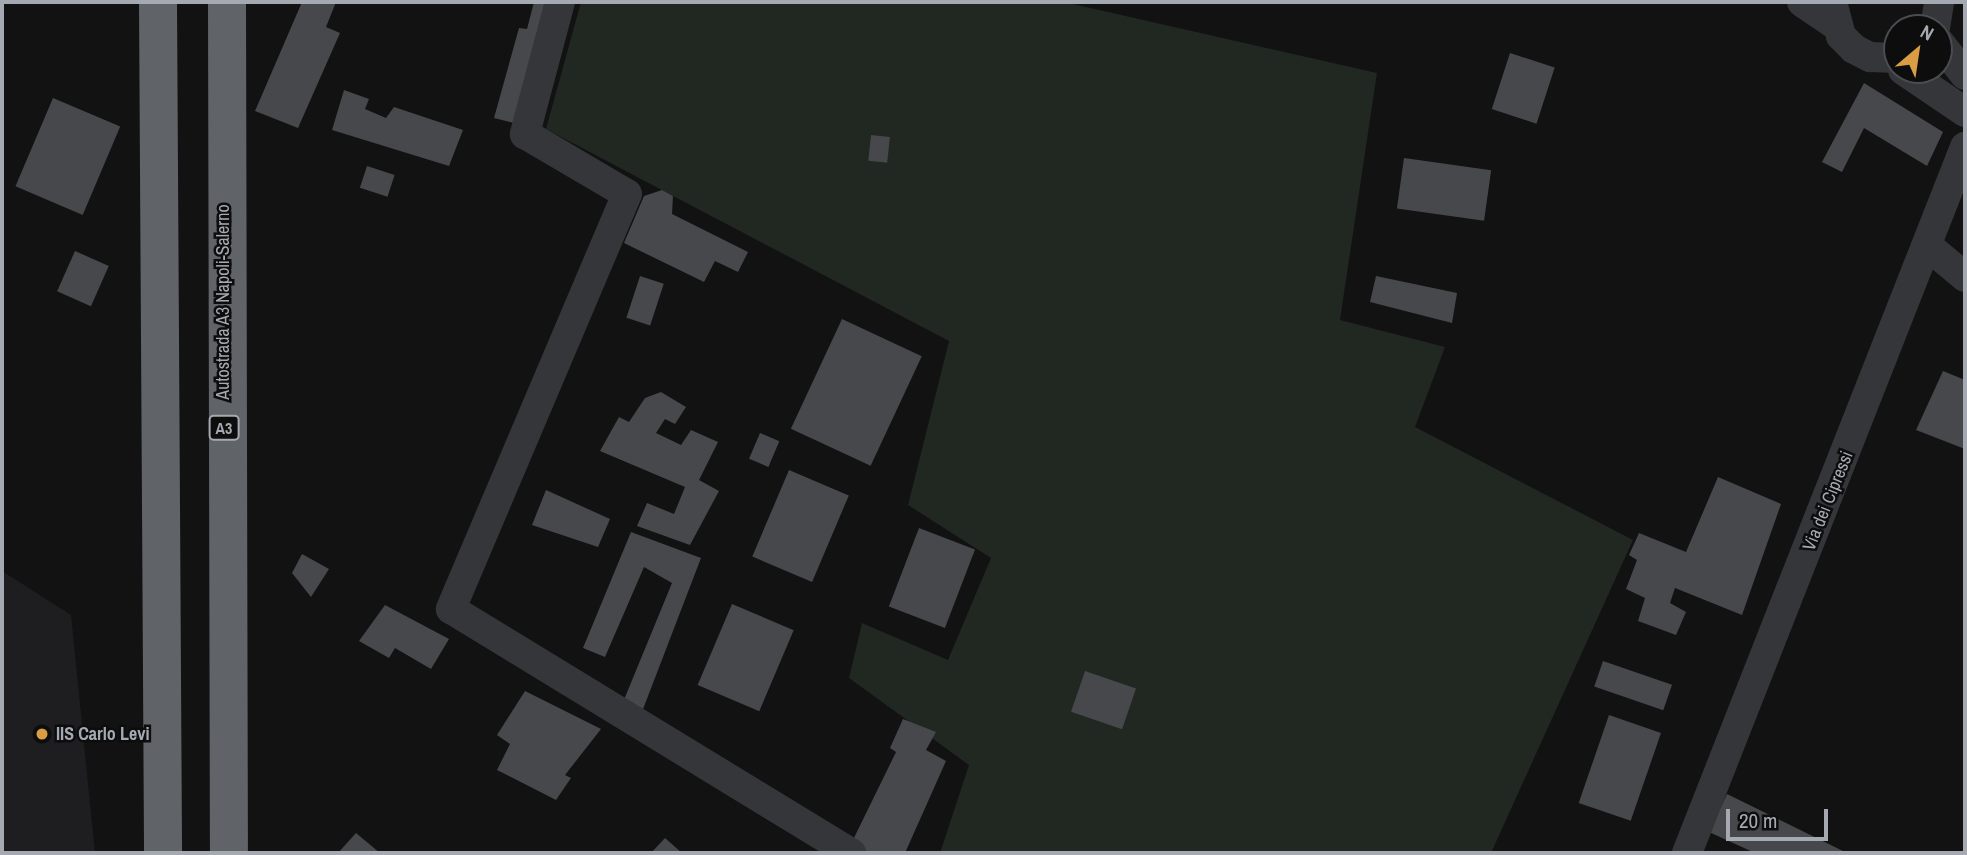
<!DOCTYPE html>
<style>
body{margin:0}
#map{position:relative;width:1967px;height:855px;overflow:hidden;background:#121213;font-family:"Archivo Narrow",sans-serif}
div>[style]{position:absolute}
.built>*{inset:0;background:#1e1e20}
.green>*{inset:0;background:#212721}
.building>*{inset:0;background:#46484b;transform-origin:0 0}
.minor>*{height:30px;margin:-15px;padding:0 15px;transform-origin:15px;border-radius:15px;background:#353639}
.motorway>*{height:38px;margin:-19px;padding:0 19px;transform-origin:19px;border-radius:19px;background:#606368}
.dots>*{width:19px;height:19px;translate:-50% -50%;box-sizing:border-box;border:4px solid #0d0d0e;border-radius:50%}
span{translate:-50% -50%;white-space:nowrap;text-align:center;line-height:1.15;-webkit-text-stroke:5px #0d0d0e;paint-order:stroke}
.shield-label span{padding:2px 5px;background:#0d0d0e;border:2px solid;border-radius:5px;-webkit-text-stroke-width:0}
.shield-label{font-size:16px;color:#a5aab2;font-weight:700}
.street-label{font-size:18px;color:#a5aab2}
.poi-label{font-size:18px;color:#a5aab2;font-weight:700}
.left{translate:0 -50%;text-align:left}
.frame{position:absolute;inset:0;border:4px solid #a5aab2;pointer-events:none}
.north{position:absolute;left:1883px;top:14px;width:70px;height:70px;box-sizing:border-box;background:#0d0d0e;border:2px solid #4a4c50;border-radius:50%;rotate:29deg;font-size:19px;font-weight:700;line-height:28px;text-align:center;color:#a5aab2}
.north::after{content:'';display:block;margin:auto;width:24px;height:32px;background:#d99d44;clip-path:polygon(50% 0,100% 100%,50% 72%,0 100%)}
.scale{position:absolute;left:1726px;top:809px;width:102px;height:32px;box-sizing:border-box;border:4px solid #a5aab2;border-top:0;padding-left:9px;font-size:21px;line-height:24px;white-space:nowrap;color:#a5aab2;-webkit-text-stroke:5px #0d0d0e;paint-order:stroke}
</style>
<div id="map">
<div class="built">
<div style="clip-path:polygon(2px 571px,71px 615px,95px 853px,2px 853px)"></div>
</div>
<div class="green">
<div style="clip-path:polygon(581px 2px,1064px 2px,1377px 73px,1340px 320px,1445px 347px,1415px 427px,1633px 540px,1491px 853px,940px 853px,969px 765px,849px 678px,862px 623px,948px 660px,991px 558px,908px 505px,949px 341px,546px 129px)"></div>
</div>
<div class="building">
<div style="clip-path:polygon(302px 2px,336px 2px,326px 27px,340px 33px,298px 128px,255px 111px)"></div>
<div style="clip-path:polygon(534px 2px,554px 2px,522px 125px,494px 118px,519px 28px,527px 29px)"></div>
<div style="left:1510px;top:53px;width:47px;height:59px;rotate:18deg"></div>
<div style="clip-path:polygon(1864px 83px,1943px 132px,1927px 166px,1864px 128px,1842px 172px,1822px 162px)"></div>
<div style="clip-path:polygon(344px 90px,369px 99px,365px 109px,386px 118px,394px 107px,463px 130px,449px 166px,332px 130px)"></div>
<div style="left:53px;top:98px;width:73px;height:96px;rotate:23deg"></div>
<div style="left:871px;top:135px;width:19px;height:26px;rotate:6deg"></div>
<div style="left:1404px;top:158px;width:88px;height:51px;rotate:8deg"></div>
<div style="left:367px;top:166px;width:29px;height:23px;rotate:18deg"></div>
<div style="clip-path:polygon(662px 190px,673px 196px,672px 214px,748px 252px,738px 272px,715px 261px,704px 282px,624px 243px,644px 196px)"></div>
<div style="left:75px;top:251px;width:37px;height:44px;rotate:24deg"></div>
<div style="left:640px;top:276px;width:25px;height:44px;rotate:18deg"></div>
<div style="clip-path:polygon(1376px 276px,1457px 293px,1452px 323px,1370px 302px)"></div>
<div style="left:842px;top:319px;width:88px;height:121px;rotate:25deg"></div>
<div style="clip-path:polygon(1943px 371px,1965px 380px,1965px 449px,1916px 430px)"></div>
<div style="clip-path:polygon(661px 392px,686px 407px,675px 424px,665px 419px,656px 433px,681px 445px,691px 430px,718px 442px,699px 480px,719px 491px,690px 545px,637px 526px,647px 503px,674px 514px,685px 487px,600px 451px,619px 417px,629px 422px,645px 398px)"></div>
<div style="left:760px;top:433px;width:21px;height:28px;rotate:23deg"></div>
<div style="left:789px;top:470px;width:65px;height:94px;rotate:23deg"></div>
<div style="clip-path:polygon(1718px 477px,1781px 504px,1742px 615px,1675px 588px,1670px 603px,1686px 612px,1676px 635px,1638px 621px,1645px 598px,1626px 589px,1637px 560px,1629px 555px,1639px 533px,1686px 552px)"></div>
<div style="clip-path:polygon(546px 490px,610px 519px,598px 547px,532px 525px)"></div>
<div style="left:919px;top:528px;width:60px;height:84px;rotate:21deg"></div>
<div style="clip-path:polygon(631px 532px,701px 558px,640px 717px,621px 707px,672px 583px,644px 567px,605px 657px,583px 648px)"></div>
<div style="clip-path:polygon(302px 554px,329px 569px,311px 597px,292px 573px)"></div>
<div style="left:732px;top:604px;width:67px;height:88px;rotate:23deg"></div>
<div style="clip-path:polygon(385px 605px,449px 639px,431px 669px,395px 648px,389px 658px,359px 641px)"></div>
<div style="left:1603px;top:661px;width:73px;height:27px;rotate:19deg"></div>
<div style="left:1085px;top:671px;width:54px;height:43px;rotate:19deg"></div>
<div style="clip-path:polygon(525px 691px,601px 729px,565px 775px,571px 778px,556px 800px,497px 770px,510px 744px,497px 735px)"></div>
<div style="left:1609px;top:715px;width:55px;height:93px;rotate:19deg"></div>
<div style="clip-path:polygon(903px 719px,936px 732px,926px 750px,946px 761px,905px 853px,864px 853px,850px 846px,896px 752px,890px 748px)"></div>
<div style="clip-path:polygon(1727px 794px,1847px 853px,1755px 853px,1709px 832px)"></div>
<div style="clip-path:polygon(356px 833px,380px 853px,338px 853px)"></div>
<div style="clip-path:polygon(665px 838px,682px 853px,651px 853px)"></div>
</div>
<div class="minor">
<div style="left:560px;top:2px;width:137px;rotate:104.9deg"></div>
<div style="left:525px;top:134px;width:118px;rotate:30.5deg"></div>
<div style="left:627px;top:194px;width:451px;rotate:113deg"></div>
<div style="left:451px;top:609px;width:469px;rotate:31.4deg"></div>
<div style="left:1802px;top:2px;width:42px;rotate:34.4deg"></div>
<div style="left:1832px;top:2px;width:35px;rotate:75deg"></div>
<div style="left:1841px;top:36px;width:18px;rotate:45deg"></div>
<div style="left:1854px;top:49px;width:18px;rotate:27deg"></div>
<div style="left:1870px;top:57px;width:27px;rotate:2deg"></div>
<div style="left:1935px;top:28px;width:26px;rotate:-81deg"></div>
<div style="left:1939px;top:42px;width:42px;rotate:51.8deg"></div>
<div style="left:1903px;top:70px;width:75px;rotate:34.1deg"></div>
<div style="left:1929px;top:247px;width:47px;rotate:39.8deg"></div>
<div style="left:1687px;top:853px;width:759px;rotate:-68.51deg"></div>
</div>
<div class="motorway">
<div style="left:158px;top:2px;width:851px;rotate:89.66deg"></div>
<div style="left:227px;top:2px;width:851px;rotate:89.87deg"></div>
</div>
<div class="dots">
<div style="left:42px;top:734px;background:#d99d44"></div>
</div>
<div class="shield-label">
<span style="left:224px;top:428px">A3</span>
</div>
<div class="street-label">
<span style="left:223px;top:302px;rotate:-90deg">Autostrada A3 Napoli-Salerno</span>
<span style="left:1828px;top:501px;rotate:-68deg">Via dei Cipressi</span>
</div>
<div class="poi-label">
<span class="left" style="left:56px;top:734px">IIS Carlo Levi</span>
</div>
<div class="frame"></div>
<div class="north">N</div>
<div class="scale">20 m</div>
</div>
